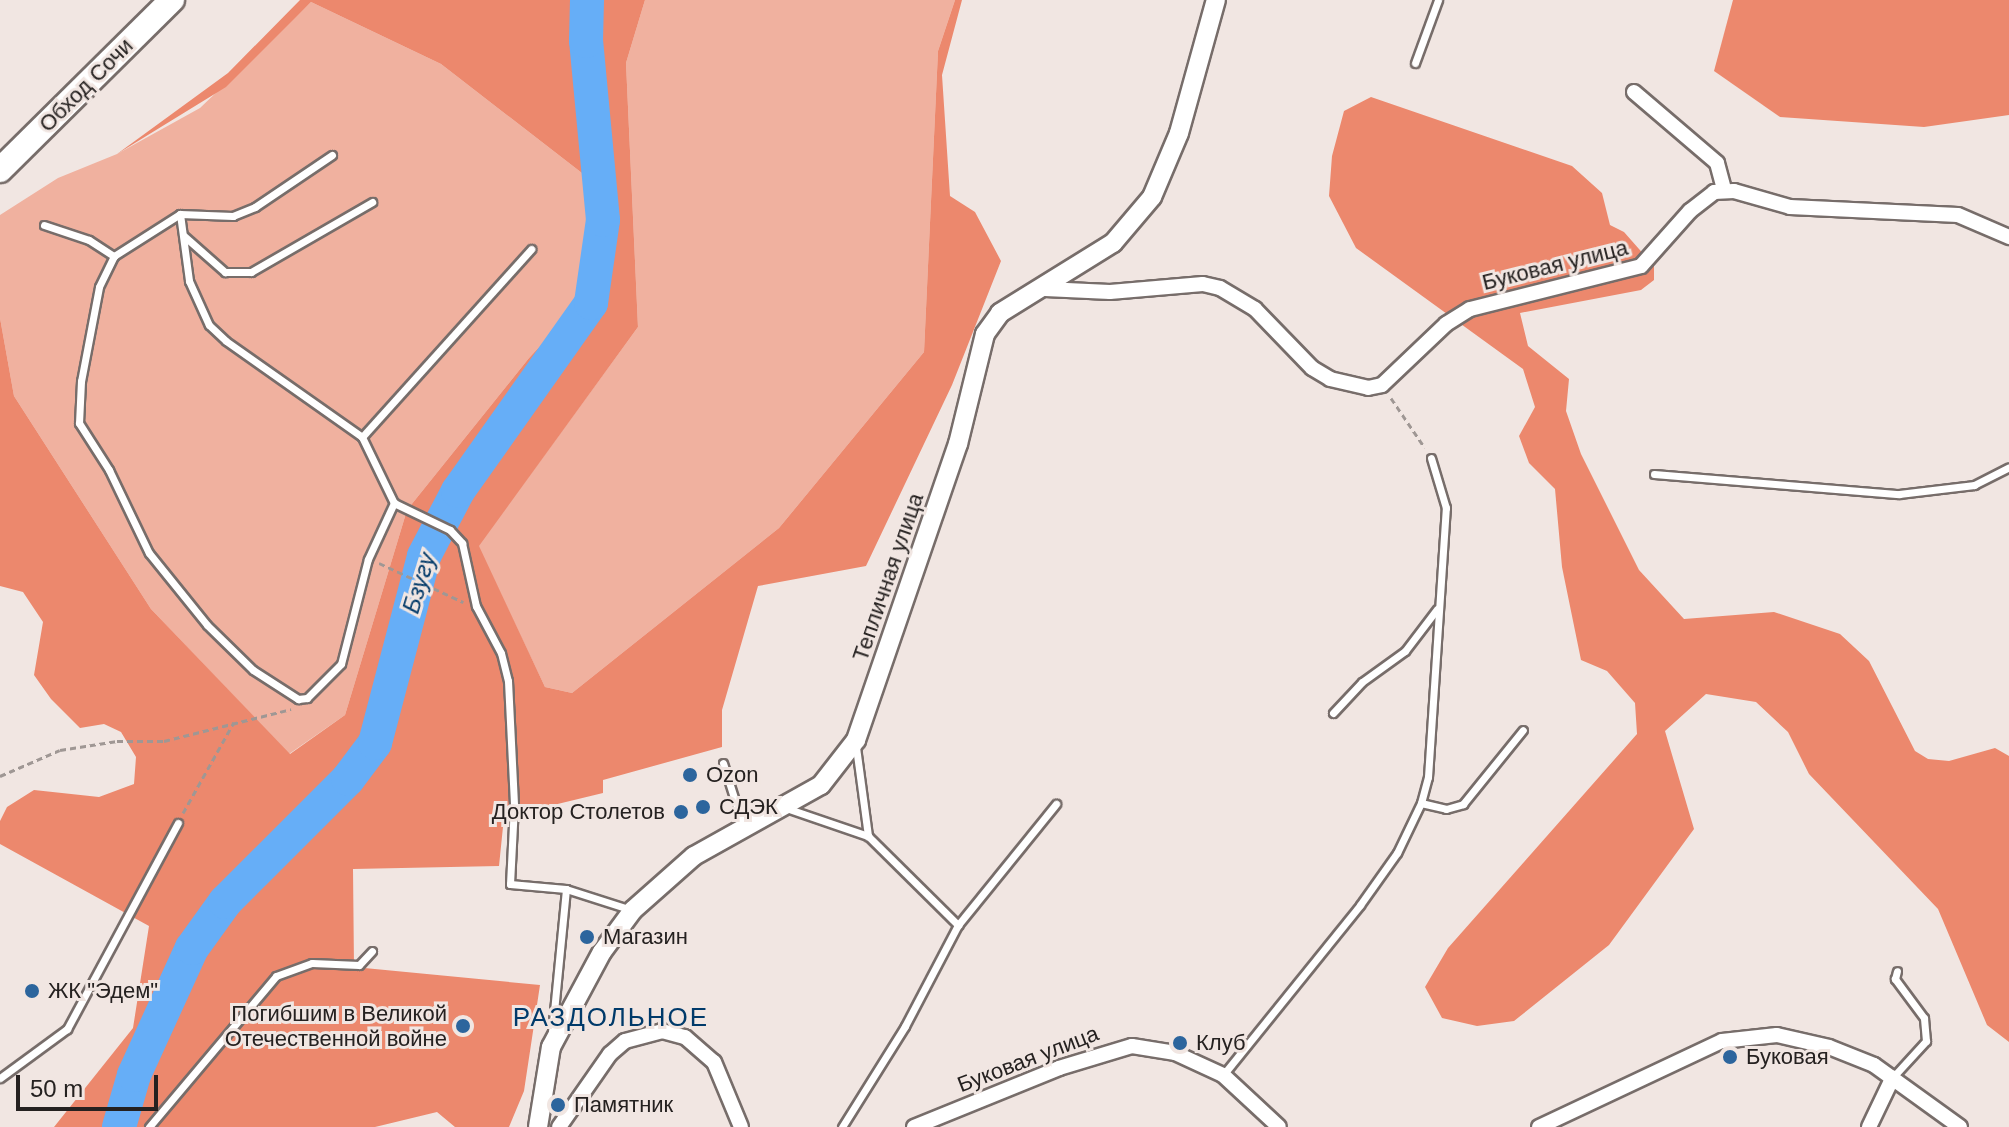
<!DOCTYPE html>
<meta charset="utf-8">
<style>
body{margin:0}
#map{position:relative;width:2009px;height:1127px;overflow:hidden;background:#f1e6e2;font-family:Arial,sans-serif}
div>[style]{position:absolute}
.green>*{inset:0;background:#f0b19f}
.forest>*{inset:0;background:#ec886d}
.river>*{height:34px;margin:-17px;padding:0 17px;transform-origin:17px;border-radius:17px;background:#66aef7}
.path>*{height:3px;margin-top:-1.5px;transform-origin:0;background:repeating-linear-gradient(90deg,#9f9794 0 6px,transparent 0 10px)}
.roads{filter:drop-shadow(2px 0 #776d6a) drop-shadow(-2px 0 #776d6a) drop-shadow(0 2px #776d6a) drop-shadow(0 -2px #776d6a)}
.service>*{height:7px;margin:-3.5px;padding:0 3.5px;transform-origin:3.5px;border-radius:3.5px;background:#fff}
.minor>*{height:14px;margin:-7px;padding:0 7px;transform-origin:7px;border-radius:7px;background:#fff}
.tertiary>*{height:18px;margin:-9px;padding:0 9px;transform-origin:9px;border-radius:9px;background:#fff}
.trunk>*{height:24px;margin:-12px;padding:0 12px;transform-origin:12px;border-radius:12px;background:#fff}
.dots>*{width:22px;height:22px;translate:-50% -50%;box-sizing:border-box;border:4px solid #f1e6e2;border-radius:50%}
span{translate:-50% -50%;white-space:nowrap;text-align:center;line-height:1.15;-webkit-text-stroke:6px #f1e6e2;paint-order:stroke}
.street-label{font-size:22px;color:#252120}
.poi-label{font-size:22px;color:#252120}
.left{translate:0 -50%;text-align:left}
.right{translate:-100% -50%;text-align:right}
.water-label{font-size:24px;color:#073d6b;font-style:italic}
.quarter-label{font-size:26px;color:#003a6a;letter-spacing:2px}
.scale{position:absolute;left:16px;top:1075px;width:142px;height:36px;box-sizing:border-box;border:4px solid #252120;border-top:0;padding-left:10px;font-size:24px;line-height:28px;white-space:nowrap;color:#252120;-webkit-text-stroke:6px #f1e6e2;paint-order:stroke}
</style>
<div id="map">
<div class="green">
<div style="clip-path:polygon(645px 0,955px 0,938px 51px,924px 352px,779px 528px,572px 693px,545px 687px,478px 546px,638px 327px,626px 63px)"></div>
<div style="clip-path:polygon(311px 2px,441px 64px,600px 187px,604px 277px,529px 358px,407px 510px,345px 715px,289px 754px,151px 609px,14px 396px,0 318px,0 215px,58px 178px,117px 154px,200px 108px)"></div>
</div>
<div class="forest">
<div style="clip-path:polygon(300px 0,645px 0,626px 63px,638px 327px,479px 546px,545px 687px,572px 693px,779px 528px,924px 352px,938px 51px,955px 0,962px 0,942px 75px,950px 196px,975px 212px,1001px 261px,952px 385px,866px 566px,758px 586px,722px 710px,722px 747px,603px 780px,603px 793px,504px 817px,499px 866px,353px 869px,354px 967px,540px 985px,524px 1091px,509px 1127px,455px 1127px,437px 1112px,375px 1127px,54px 1127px,133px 1028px,149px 926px,0 844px,0 821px,7px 807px,34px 790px,99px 797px,134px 784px,136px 757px,121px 732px,104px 724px,80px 728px,51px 699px,34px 675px,43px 622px,23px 592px,0 586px,0 318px,14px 396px,151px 609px,290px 754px,345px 715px,407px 510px,529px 358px,604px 277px,600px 187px,441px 64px,311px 2px,226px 87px,117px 154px,228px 73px)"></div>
<div style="clip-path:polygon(1733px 0,2009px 0,2009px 115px,1924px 127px,1780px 117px,1714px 71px)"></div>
<div style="clip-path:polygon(1371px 97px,1572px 166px,1602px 193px,1610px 225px,1624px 232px,1654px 266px,1654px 280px,1641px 290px,1520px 313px,1528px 346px,1569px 379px,1566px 411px,1581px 454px,1639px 570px,1684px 619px,1774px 612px,1840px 634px,1869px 661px,1915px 751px,1928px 759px,1949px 761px,1995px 748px,2009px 756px,2009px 1042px,1987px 1025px,1938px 909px,1809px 774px,1788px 732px,1756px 702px,1706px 694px,1665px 731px,1694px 829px,1609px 945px,1514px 1021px,1477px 1026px,1442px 1018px,1425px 987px,1448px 948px,1637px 734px,1635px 703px,1607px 671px,1581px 660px,1562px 567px,1555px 489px,1529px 463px,1519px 436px,1535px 407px,1523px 369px,1356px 248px,1329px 196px,1332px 156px,1344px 111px)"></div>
</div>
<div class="river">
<div style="left:119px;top:1127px;width:54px;rotate:-73.9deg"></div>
<div style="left:134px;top:1075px;width:140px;rotate:-65.5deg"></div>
<div style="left:192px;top:948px;width:57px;rotate:-54.3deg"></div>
<div style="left:225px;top:902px;width:174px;rotate:-45deg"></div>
<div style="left:348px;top:779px;width:45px;rotate:-53.1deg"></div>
<div style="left:375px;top:743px;width:193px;rotate:-75.3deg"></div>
<div style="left:424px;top:556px;width:73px;rotate:-62.4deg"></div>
<div style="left:458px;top:491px;width:230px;rotate:-54.7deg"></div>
<div style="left:591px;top:303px;width:84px;rotate:-81.8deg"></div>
<div style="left:603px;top:220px;width:180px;rotate:-95.4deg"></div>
<div style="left:586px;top:41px;width:41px;rotate:-88.6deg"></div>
</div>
<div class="path">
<div style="left:1391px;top:398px;width:60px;rotate:55.8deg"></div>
<div style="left:379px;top:563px;width:93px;rotate:24.9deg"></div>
<div style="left:0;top:776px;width:65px;rotate:-23.4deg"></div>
<div style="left:60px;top:750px;width:58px;rotate:-9deg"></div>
<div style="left:117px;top:741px;width:47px"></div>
<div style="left:164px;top:741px;width:131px;rotate:-14.1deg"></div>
<div style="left:183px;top:813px;width:104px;rotate:-60.7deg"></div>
</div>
<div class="roads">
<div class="service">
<div style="left:1415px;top:63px;width:67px;rotate:-69.9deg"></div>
<div style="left:332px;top:155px;width:93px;rotate:146deg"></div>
<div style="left:255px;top:207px;width:24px;rotate:158deg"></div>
<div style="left:233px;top:216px;width:53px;rotate:-177.8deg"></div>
<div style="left:180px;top:214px;width:68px;rotate:82.3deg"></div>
<div style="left:189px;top:281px;width:48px;rotate:65.6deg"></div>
<div style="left:209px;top:325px;width:23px;rotate:43deg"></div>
<div style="left:226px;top:341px;width:166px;rotate:35.2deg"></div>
<div style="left:362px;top:437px;width:73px;rotate:64.1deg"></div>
<div style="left:394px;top:503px;width:62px;rotate:25.7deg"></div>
<div style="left:450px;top:530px;width:18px;rotate:47deg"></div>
<div style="left:462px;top:543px;width:65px;rotate:77.5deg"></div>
<div style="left:476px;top:606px;width:53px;rotate:62deg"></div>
<div style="left:501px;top:653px;width:29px;rotate:76deg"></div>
<div style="left:508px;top:681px;width:124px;rotate:87.2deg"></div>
<div style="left:514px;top:805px;width:79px;rotate:92.9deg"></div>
<div style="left:510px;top:884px;width:56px;rotate:5.1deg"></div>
<div style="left:566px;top:889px;width:145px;rotate:95.6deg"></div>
<div style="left:180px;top:214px;width:78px;rotate:147.5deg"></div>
<div style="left:114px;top:256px;width:34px;rotate:116deg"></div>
<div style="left:99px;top:287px;width:96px;rotate:100.8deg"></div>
<div style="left:81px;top:381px;width:42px;rotate:92.7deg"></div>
<div style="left:79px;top:423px;width:56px;rotate:57.4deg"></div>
<div style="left:109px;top:470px;width:92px;rotate:64.3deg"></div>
<div style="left:149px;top:553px;width:92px;rotate:51.1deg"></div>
<div style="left:207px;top:625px;width:64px;rotate:44.4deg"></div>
<div style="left:253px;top:670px;width:54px;rotate:32.8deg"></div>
<div style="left:298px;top:699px;width:9px;rotate:-6deg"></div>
<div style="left:307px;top:698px;width:48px;rotate:-45deg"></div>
<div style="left:341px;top:664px;width:108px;rotate:-75.6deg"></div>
<div style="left:368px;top:559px;width:62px;rotate:-65.1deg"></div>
<div style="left:44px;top:225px;width:47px;rotate:18.4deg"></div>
<div style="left:89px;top:240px;width:30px;rotate:33deg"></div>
<div style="left:184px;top:236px;width:55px;rotate:41.3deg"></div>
<div style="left:225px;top:272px;width:26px"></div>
<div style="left:251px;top:272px;width:140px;rotate:-30deg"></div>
<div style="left:362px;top:437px;width:253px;rotate:-48deg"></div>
<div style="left:1654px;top:474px;width:246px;rotate:4.7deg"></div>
<div style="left:1899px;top:494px;width:76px;rotate:-6.8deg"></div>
<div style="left:1974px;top:485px;width:39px;rotate:-27deg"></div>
<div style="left:1333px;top:713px;width:42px;rotate:-46.9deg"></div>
<div style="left:1362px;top:682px;width:53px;rotate:-35.8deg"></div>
<div style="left:1405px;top:651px;width:53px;rotate:-52.7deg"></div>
<div style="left:856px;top:747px;width:90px;rotate:82.3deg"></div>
<div style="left:723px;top:763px;width:66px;rotate:72.4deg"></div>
<div style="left:1421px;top:803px;width:26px;rotate:13deg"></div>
<div style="left:1446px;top:809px;width:18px;rotate:-16deg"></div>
<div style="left:1463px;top:804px;width:95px;rotate:-51deg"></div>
<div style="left:786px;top:808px;width:87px;rotate:18.9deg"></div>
<div style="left:868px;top:836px;width:127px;rotate:44.7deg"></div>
<div style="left:566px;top:889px;width:69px;rotate:17.7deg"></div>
<div style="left:1223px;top:1075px;width:218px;rotate:-51.1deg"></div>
<div style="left:1360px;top:905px;width:64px;rotate:-54.6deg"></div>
<div style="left:1397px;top:853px;width:55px;rotate:-64.4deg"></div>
<div style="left:1421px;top:803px;width:27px;rotate:-75deg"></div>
<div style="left:1428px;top:777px;width:270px;rotate:-86.2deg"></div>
<div style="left:1446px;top:508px;width:52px;rotate:-106.7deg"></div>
<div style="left:1893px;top:1077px;width:49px;rotate:-47.5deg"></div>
<div style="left:1926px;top:1041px;width:23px;rotate:-95deg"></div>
<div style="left:1924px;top:1018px;width:49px;rotate:-126.6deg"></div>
<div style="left:1895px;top:979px;width:8px;rotate:-76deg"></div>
<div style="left:0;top:1078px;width:83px;rotate:-36.2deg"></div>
<div style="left:67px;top:1029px;width:234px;rotate:-61.7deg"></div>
<div style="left:149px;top:1127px;width:197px;rotate:-49.9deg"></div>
<div style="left:276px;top:976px;width:38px;rotate:-20deg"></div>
<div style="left:312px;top:963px;width:47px;rotate:2.4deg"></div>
<div style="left:359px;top:965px;width:19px;rotate:-47deg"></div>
<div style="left:842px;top:1127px;width:119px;rotate:-58deg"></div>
<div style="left:905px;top:1026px;width:114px;rotate:-62.3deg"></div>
<div style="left:958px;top:925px;width:156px;rotate:-51deg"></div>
</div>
<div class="minor">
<div style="left:1634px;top:92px;width:109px;rotate:40.5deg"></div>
<div style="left:1717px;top:163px;width:28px;rotate:75deg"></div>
<div style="left:1045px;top:289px;width:65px;rotate:2.6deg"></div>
<div style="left:1110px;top:292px;width:93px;rotate:-4.9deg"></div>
<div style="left:1203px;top:284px;width:17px;rotate:13deg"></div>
<div style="left:1220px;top:288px;width:41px;rotate:31deg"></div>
<div style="left:1255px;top:309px;width:82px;rotate:46deg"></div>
<div style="left:1312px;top:368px;width:21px;rotate:31deg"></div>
<div style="left:1330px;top:379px;width:39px;rotate:13deg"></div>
<div style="left:1368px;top:388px;width:14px;rotate:-12deg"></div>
<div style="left:1382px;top:385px;width:88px;rotate:-43.6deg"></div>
<div style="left:1446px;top:324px;width:28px;rotate:-32deg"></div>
<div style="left:1470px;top:309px;width:176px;rotate:-14.1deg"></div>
<div style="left:1641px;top:266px;width:74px;rotate:-48.3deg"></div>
<div style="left:1690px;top:211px;width:31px;rotate:-38deg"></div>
<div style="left:1714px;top:192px;width:20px;rotate:-3deg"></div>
<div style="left:1734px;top:191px;width:58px;rotate:15.9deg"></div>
<div style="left:1790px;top:207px;width:168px;rotate:2.7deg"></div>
<div style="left:1958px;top:215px;width:56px;rotate:23.3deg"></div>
<div style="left:559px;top:1127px;width:89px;rotate:-55.1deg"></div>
<div style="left:610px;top:1054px;width:20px;rotate:-41deg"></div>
<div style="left:625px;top:1041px;width:38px;rotate:-15deg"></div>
<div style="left:662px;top:1031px;width:24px;rotate:15deg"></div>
<div style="left:685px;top:1037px;width:38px;rotate:41deg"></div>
<div style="left:714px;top:1062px;width:70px;rotate:67.4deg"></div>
<div style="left:914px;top:1127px;width:157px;rotate:-22.1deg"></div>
<div style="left:1059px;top:1068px;width:76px;rotate:-16.8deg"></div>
<div style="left:1132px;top:1046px;width:44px;rotate:9.2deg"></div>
<div style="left:1175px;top:1053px;width:53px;rotate:24.6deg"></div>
<div style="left:1223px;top:1075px;width:76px;rotate:42.9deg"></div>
<div style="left:1539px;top:1127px;width:202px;rotate:-25.2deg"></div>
<div style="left:1722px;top:1041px;width:55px;rotate:-6.2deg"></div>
<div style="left:1777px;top:1035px;width:53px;rotate:13deg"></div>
<div style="left:1829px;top:1047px;width:48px;rotate:21.8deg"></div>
<div style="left:1874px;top:1065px;width:106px;rotate:35.8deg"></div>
<div style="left:1869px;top:1127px;width:55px;rotate:-64.4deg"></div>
</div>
<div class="tertiary">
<div style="left:538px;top:1127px;width:81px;rotate:-80.8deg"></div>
<div style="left:551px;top:1047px;width:108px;rotate:-61.8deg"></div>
<div style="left:602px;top:952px;width:52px;rotate:-53.6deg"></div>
<div style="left:633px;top:910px;width:81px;rotate:-41.5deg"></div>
<div style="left:694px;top:856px;width:145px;rotate:-29.2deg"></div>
<div style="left:821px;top:785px;width:57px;rotate:-52.1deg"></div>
<div style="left:856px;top:740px;width:313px;rotate:-71deg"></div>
<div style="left:958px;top:444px;width:113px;rotate:-76.2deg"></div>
<div style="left:985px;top:334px;width:26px;rotate:-54deg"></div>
<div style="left:1000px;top:313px;width:133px;rotate:-31.8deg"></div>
<div style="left:1113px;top:243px;width:60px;rotate:-49.7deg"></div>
<div style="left:1152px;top:197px;width:69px;rotate:-67.1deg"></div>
<div style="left:1179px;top:133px;width:138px;rotate:-74.5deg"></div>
</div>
<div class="trunk">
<div style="left:0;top:170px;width:242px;rotate:-44.7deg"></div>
</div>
</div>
<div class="dots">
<div style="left:690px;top:775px;background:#2c659d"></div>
<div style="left:703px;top:807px;background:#2c659d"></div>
<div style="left:681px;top:812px;background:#2c659d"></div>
<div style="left:587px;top:937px;background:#2c659d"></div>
<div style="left:32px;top:991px;background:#2c659d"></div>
<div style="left:463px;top:1026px;background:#2c659d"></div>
<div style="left:1180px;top:1043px;background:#2c659d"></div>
<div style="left:1730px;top:1057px;background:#2c659d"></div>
<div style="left:558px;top:1105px;background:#2c659d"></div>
</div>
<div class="street-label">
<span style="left:86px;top:85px;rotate:-45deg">Обход Сочи</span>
<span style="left:1555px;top:265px;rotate:-14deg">Буковая улица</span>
<span style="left:888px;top:577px;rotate:-71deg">Тепличная улица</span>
<span style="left:1028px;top:1059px;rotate:-21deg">Буковая улица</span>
</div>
<div class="poi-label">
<span class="left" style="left:706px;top:775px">Ozon</span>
<span class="left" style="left:719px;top:807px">СДЭК</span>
<span class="right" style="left:665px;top:812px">Доктор Столетов</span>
<span class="left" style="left:603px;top:937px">Магазин</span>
<span class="left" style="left:48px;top:991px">ЖК "Эдем"</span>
<span class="right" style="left:447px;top:1026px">Погибшим в Великой<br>Отечественной войне</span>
<span class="left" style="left:1196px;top:1043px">Клуб</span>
<span class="left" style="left:1746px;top:1057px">Буковая</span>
<span class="left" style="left:574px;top:1105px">Памятник</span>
</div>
<div class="water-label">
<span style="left:419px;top:583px;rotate:-73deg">Бзугу</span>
</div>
<div class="quarter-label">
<span style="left:611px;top:1018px">РАЗДОЛЬНОЕ</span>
</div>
<div class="scale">50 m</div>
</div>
